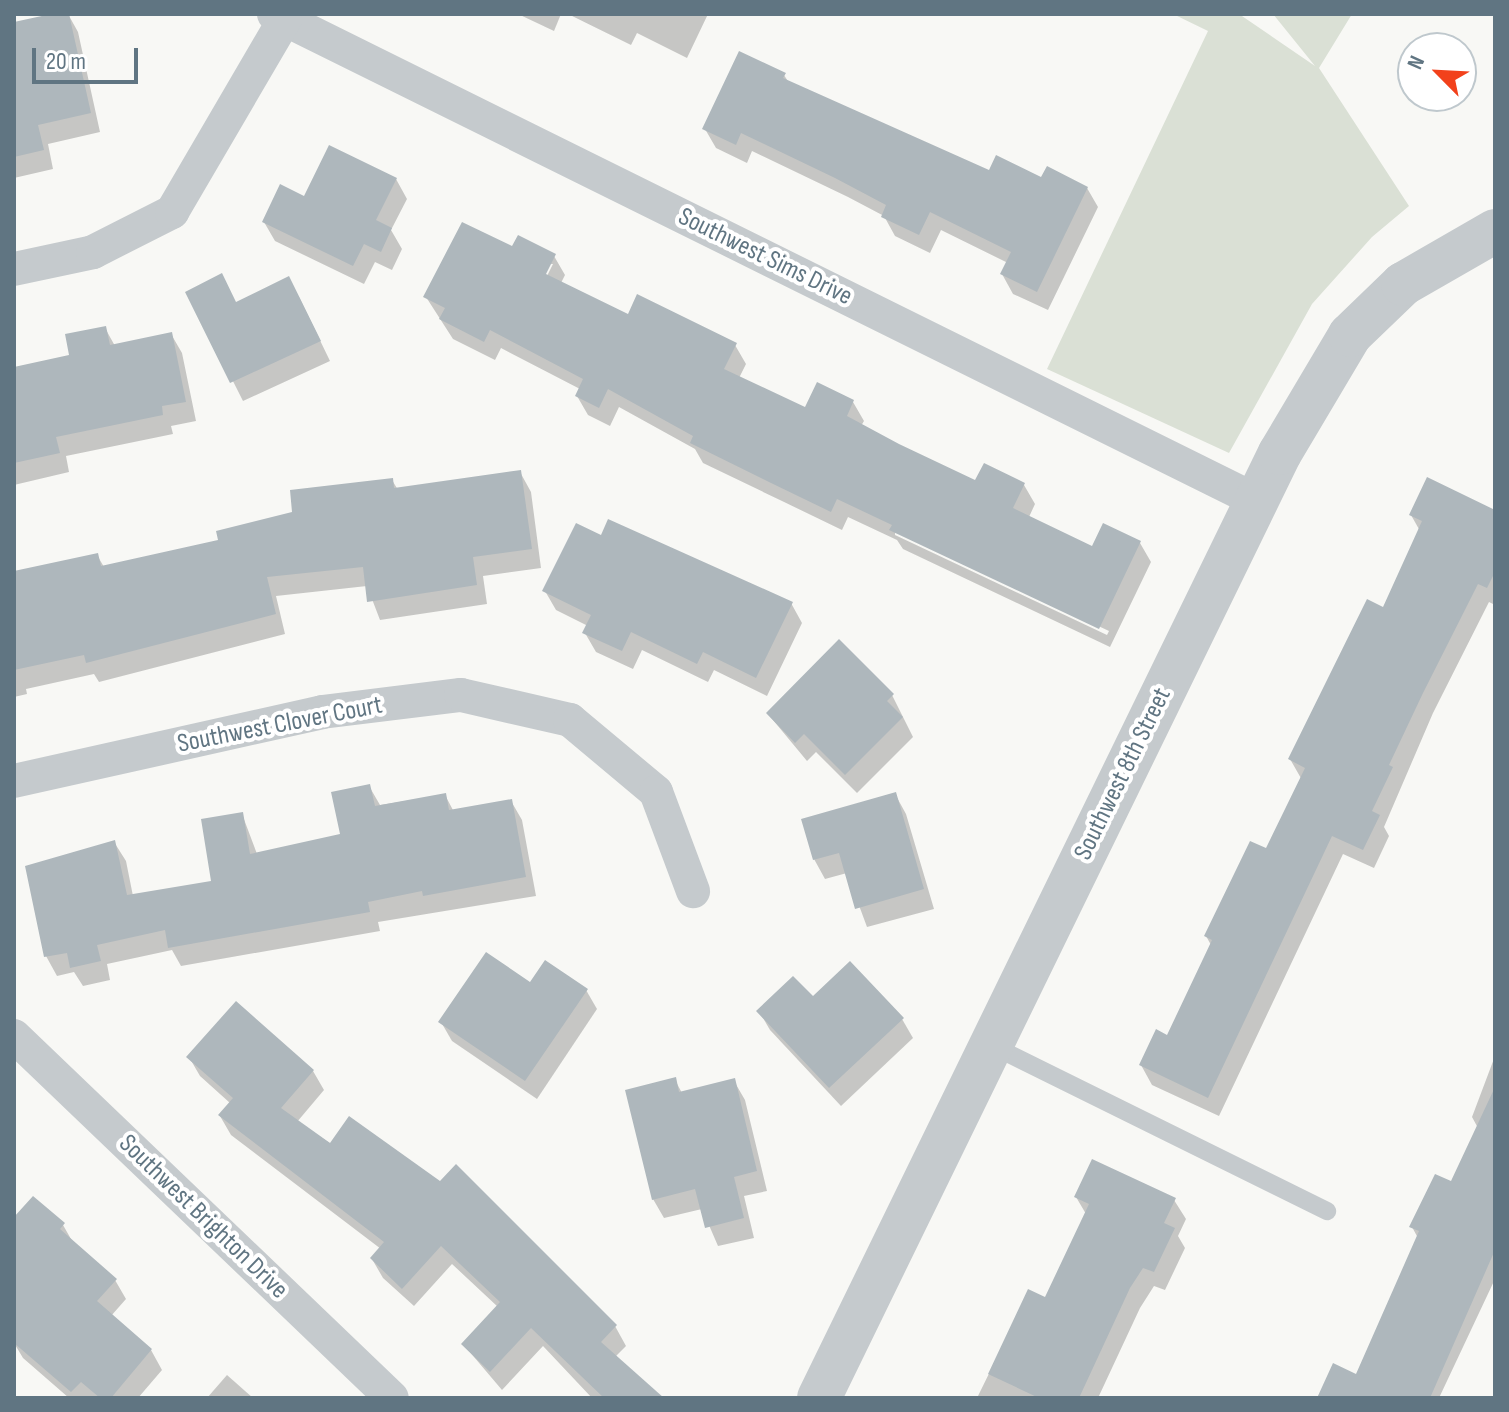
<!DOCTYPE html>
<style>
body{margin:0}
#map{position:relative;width:1509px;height:1412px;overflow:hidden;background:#f8f8f5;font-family:"Sofia Sans Condensed",sans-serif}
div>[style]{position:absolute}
.green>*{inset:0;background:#dae0d5}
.shadow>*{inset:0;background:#0003}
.building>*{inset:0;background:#aeb7bc}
.service>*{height:18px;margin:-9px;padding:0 9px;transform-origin:9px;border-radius:9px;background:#c5cacd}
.minor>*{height:34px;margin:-17px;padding:0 17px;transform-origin:17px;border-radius:17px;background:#c5cacd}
.tertiary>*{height:44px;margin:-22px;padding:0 22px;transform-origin:22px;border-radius:22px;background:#c5cacd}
span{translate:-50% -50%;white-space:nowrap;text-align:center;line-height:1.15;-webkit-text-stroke:8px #fff;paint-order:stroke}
.street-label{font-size:26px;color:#607582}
.frame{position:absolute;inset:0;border:16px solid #607582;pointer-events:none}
.north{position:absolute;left:1397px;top:32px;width:80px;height:80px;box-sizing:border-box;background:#fff;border:2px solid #bfc8cd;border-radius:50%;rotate:294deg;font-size:22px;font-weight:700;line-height:32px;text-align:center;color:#607582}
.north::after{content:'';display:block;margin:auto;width:28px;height:36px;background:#f2411b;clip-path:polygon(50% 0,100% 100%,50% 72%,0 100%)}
.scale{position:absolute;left:32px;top:48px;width:106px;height:36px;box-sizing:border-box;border:4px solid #607582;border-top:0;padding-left:10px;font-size:24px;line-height:28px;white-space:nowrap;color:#607582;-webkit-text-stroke:6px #fff;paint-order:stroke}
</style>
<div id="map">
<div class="green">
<div style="clip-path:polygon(1173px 14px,1239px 14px,1315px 66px,1273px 14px,1352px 14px,1319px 68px,1409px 206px,1372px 237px,1312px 304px,1229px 453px,1047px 369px,1208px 31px)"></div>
</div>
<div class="shadow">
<div style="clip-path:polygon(68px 14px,78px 32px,100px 132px,48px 144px,53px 169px,14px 178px,14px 24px)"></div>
<div style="clip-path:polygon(518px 14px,561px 14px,554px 31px)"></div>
<div style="clip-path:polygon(568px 14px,708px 14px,687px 58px,637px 33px,631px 45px)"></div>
<div style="clip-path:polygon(784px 75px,789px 83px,990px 172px,1087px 188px,1098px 207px,1048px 310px,1013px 294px,1002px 274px,1008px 263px,941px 230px,930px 253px,895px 236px,884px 216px,848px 197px,752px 151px,747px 163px,716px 148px,705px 129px)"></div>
<div style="clip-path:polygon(396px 179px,407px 199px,391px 230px,402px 249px,392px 270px,375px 262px,364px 284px,275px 241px,264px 222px,305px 199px)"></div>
<div style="clip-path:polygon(evenodd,513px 249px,554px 256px,565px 275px,561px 283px,629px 316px,735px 345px,746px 364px,739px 378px,806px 410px,853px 402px,864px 421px,861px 426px,976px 483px,1024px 485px,1035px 504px,1029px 517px,1093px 549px,1140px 543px,1151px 562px,1110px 647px,903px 549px,897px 540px,848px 517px,842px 530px,782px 501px,703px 463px,695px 449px,619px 407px,610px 426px,588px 415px,577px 396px,580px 389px,501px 348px,495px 360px,453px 339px,426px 297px,513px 249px,548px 264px,553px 264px,543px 284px,548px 264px,513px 249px,895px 531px,1109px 631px,1107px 635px,895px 535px,895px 531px)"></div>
<div style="clip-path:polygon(188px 292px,237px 304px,299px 297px,330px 361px,243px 401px)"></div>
<div style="clip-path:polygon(105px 328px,115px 346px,171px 334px,182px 353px,196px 421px,171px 426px,173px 434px,66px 456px,69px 472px,14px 485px,14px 369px,72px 356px)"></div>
<div style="clip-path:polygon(520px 472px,531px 492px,541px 568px,483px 576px,487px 604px,380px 620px,367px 586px,276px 596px,285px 634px,99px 682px,94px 674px,26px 689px,27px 694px,14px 697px,14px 582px,97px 555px,104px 567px,220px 541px,392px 480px,398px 490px)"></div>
<div style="clip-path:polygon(1495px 512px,1495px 605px,1489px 602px,1433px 713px,1384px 827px,1389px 836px,1374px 868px,1343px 854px,1219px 1116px,1152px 1085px,1141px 1065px,1168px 1038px,1211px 945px,1206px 936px,1267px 851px,1302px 780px,1290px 759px,1384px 609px,1420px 531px,1411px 515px)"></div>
<div style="clip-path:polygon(602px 537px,791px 603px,802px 623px,767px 696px,714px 670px,708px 682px,642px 650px,633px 669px,596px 652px,585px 633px,588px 626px,556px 610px,545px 591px)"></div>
<div style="clip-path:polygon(892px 695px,913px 737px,857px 793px,816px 752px,807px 761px,768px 714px)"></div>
<div style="clip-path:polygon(369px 786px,380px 805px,445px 795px,454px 812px,511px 801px,522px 820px,536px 896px,378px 922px,380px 931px,181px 966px,172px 950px,107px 964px,110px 980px,83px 986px,74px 972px,57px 976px,46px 956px,114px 842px,126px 861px,133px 896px,213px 882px,242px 814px,257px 854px,342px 836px)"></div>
<div style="clip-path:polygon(895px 794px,906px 814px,934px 909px,867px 927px,847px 873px,825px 879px,814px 859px)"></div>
<div style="clip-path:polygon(530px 985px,586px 990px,597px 1009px,537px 1099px,452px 1041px,441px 1022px)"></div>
<div style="clip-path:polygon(813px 999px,902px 1019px,913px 1038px,841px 1106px,770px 1030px,759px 1011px)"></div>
<div style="clip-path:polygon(1495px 1056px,1495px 1279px,1439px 1398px,1326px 1398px,1357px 1376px,1418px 1238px,1412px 1227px,1452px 1184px,1478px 1128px,1472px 1117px)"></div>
<div style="clip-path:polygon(189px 1057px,313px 1071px,324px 1090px,297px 1122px,615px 1326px,626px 1346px,615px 1357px,661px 1398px,592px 1398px,543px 1346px,502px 1390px,463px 1344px,498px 1307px,452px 1264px,414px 1306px,383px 1278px,372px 1259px,381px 1249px,231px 1135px,220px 1116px,230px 1103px,200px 1076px)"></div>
<div style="clip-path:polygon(675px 1080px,682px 1093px,734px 1081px,745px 1100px,767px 1191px,744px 1196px,754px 1238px,718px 1246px,702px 1209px,664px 1218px,653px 1199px)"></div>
<div style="clip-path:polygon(1076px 1197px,1174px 1200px,1186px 1219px,1178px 1236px,1185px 1248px,1165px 1290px,1154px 1286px,1140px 1308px,1098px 1398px,977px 1398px,1029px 1292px,1046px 1300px,1086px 1214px)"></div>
<div style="clip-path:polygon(14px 1220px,63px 1225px,75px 1246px,115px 1280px,126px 1299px,111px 1316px,151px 1350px,162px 1370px,138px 1398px,69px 1398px,23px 1358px,14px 1343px)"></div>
<div style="clip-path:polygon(227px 1375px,253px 1398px,207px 1398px)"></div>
</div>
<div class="building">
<div style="clip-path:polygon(51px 14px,69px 14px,91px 113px,38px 125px,44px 150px,14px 157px,14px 22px)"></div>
<div style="clip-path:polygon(739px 51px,786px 73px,783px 78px,989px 170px,996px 155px,1041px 177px,1047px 166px,1088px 187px,1037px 292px,1000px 274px,1011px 252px,930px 212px,919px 235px,881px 217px,886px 205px,835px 178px,741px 133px,736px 145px,702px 129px)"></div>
<div style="clip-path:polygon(329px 145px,397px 178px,376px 220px,392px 228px,381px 252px,364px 244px,353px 266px,262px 222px,280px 184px,304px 196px)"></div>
<div style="clip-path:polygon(462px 222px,512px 246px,518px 235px,556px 254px,546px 274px,628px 314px,637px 294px,737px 343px,724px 369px,805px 407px,817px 382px,854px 400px,847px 416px,899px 444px,975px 480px,984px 463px,1025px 483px,1013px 508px,1092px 546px,1103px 523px,1141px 541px,1099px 629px,889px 530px,892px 525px,837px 499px,831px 512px,769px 482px,690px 443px,693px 436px,608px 389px,599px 408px,575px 396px,583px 379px,490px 330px,484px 342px,439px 319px,445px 308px,423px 297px)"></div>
<div style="clip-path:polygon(222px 273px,236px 302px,289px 276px,321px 341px,230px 383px,185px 292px)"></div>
<div style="clip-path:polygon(106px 326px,110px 345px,172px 332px,186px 402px,162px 406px,163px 415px,56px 437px,60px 453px,14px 463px,14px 367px,69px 355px,65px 334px)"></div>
<div style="clip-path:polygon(521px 470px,532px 549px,473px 557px,477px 585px,367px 602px,363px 567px,267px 577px,276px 614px,86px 663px,84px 655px,14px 670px,14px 571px,98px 553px,101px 566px,218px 540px,216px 531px,292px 512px,290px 490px,393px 478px,394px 488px)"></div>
<div style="clip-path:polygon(1427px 477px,1495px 510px,1495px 572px,1487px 588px,1478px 584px,1423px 693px,1389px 765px,1393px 767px,1372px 811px,1380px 815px,1363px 850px,1332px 836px,1208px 1098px,1139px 1065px,1156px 1029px,1167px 1035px,1212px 940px,1204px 936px,1250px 841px,1266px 848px,1305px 768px,1288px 759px,1367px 599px,1383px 607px,1422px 521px,1409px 515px)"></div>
<div style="clip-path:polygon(608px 519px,793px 602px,756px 678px,703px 652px,697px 664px,631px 632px,622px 651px,582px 633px,591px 615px,542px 591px,576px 523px,601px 535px)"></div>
<div style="clip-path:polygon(839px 639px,894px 694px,887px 701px,903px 717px,845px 775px,804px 734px,795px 743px,766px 713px)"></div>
<div style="clip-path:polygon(370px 784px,375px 806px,446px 793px,449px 810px,512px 799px,526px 877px,423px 896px,422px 891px,368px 902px,370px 912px,168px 948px,165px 930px,97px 945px,101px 961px,70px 968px,67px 953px,44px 957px,25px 866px,115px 840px,127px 895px,211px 881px,201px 819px,243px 812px,250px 854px,340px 834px,331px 792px)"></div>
<div style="clip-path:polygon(896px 792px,924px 889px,855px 909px,839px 853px,813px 860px,801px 819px)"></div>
<div style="clip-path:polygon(486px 952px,530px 982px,545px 960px,588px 989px,525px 1081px,438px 1022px)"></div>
<div style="clip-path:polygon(850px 961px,904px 1018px,829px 1088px,756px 1011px,793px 976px,813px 996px)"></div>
<div style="clip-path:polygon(236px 1001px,314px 1070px,281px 1108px,330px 1143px,349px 1116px,440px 1181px,456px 1164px,617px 1325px,601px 1342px,664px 1398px,604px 1398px,531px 1328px,490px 1372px,461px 1344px,500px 1302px,441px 1246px,402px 1289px,370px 1258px,384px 1242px,218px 1115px,233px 1098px,186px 1057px)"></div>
<div style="clip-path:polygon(676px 1077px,679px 1092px,735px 1078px,757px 1171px,734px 1177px,744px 1218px,705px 1228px,695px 1189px,652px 1200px,625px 1090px)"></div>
<div style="clip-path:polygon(1495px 1087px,1495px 1250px,1430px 1398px,1317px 1398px,1333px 1363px,1356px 1374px,1419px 1231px,1409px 1227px,1435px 1174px,1451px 1181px)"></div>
<div style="clip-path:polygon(1092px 1159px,1176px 1198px,1164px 1223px,1175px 1228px,1154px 1272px,1143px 1268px,1130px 1288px,1079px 1398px,1039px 1398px,988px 1374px,1028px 1289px,1045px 1297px,1089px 1204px,1074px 1197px)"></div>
<div style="clip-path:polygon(33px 1196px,65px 1223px,60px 1229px,117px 1279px,97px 1301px,152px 1349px,111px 1398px,100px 1398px,81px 1382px,71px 1392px,14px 1343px,14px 1217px)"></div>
</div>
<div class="service">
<div style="left:991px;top:1045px;width:375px;rotate:26.3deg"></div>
</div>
<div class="minor">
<div style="left:274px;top:14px;width:1095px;rotate:26.35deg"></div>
<div style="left:14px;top:269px;width:81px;rotate:-12.1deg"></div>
<div style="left:93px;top:252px;width:89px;rotate:-26.9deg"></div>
<div style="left:172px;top:212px;width:224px;rotate:-59.7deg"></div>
<div style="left:14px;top:781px;width:316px;rotate:-12.6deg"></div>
<div style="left:322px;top:712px;width:140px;rotate:-7deg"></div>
<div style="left:461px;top:695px;width:112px;rotate:12.9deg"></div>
<div style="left:570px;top:720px;width:112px;rotate:39.9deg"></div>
<div style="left:656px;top:792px;width:106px;rotate:69.5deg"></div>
<div style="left:14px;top:1036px;width:523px;rotate:43.76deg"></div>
</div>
<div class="tertiary">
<div style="left:819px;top:1398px;width:1051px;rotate:-64deg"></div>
<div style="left:1280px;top:453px;width:137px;rotate:-59.3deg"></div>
<div style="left:1350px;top:335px;width:74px;rotate:-43.9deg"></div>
<div style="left:1403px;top:284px;width:106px;rotate:-29.9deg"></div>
</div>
<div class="street-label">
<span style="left:765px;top:257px;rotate:26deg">Southwest Sims Drive</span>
<span style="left:280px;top:725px;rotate:-11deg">Southwest Clover Court</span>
<span style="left:1123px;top:774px;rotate:-64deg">Southwest 8th Street</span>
<span style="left:203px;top:1217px;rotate:44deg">Southwest Brighton Drive</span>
</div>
<div class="frame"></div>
<div class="north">N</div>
<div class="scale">20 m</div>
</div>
